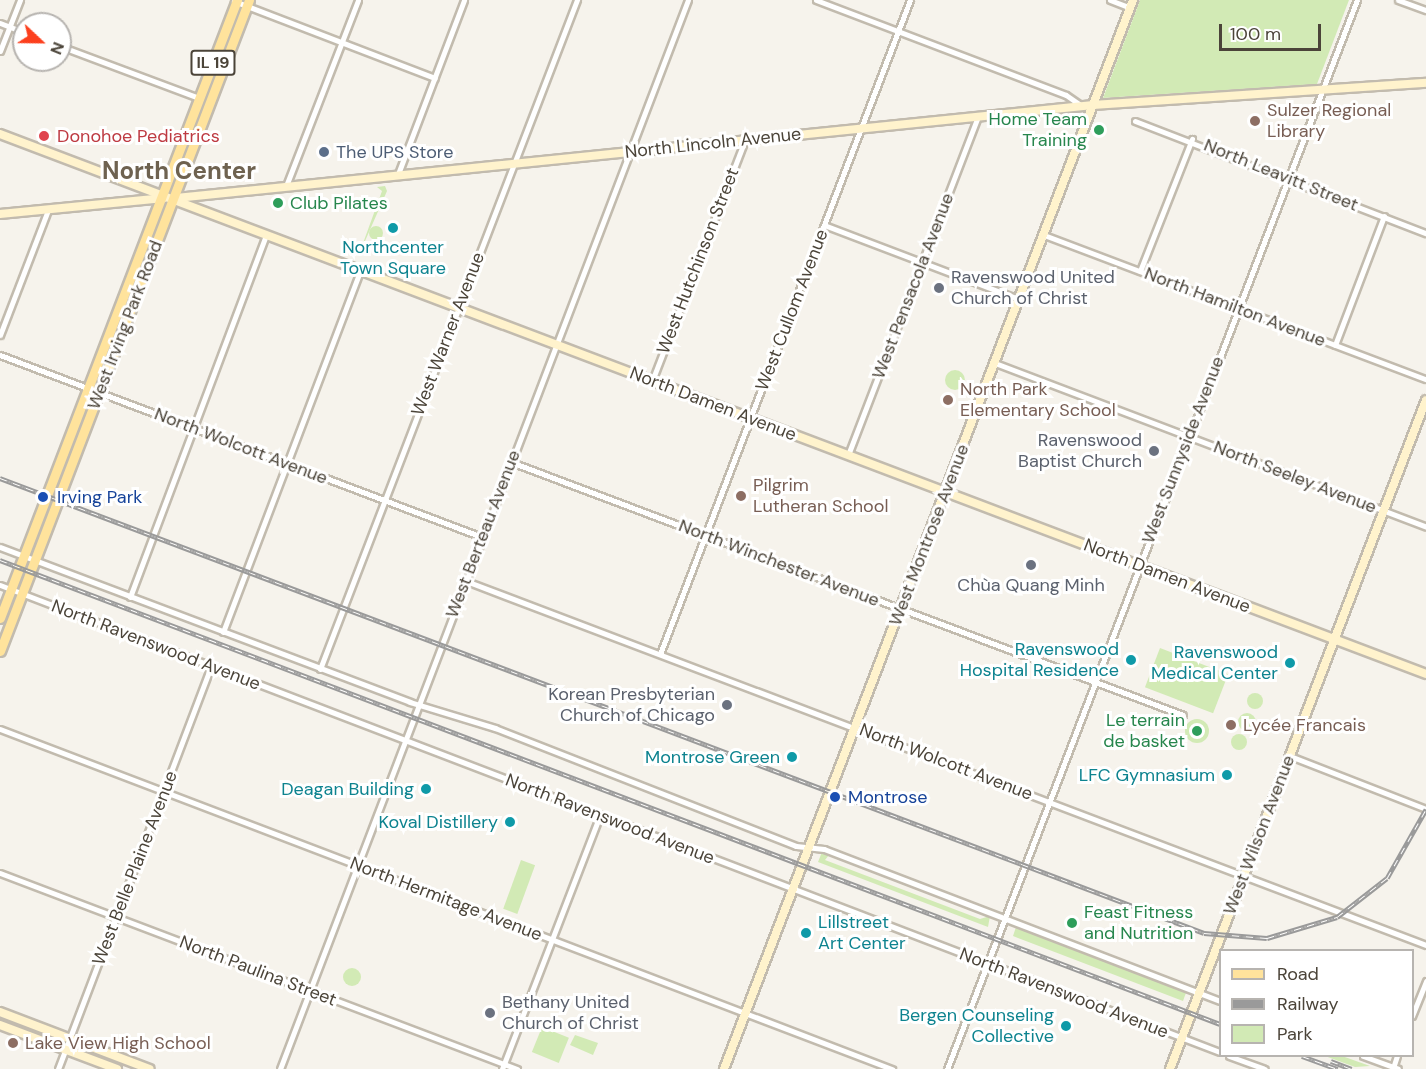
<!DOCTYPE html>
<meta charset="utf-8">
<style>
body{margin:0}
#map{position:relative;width:1426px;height:1069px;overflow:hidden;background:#f6f3ec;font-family:"DM Sans",sans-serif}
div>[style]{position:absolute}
.green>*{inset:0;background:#d2eab5;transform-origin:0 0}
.round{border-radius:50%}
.roads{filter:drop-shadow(2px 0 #c2bbae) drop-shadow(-2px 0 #c2bbae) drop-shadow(0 2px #c2bbae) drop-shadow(0 -2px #c2bbae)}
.street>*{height:5px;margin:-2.5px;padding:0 2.5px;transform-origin:2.5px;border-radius:2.5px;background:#fff}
.secondary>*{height:8px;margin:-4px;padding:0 4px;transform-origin:4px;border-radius:4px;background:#fff3cd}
.primary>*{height:9px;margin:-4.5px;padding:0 4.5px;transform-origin:4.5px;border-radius:4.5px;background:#ffe39c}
.rail>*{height:4.5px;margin-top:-2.25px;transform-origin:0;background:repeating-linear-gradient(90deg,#fff 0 7px,#9a9a9a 0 14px);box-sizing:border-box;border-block:2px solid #9a9a9a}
.dots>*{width:16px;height:16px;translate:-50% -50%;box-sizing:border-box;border:3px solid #fff;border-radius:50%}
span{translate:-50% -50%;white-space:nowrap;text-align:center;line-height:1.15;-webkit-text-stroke:6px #fff;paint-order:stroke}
.shield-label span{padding:2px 4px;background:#fff;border:2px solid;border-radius:4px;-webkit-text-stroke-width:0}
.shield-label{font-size:16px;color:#4b4439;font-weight:700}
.education-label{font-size:18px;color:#785e54}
.left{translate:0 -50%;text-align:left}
.leisure-label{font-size:18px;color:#27864d}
.right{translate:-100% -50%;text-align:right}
.health-label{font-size:18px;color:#be3a42}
.street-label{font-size:18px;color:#4b4439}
.service-label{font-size:18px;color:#4e5e75}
.culture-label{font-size:18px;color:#0d838f}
.worship-label{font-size:18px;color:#5b616d}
.transit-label{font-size:18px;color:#164399}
.district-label{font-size:24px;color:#6e6250;font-weight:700}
.legend{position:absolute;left:1219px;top:949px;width:195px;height:108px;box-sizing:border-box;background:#fff;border:2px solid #b7b4b0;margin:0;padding:8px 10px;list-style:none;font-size:18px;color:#4b4439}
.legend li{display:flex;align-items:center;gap:12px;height:30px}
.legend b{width:30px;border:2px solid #b7b4b0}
.north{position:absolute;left:12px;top:12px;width:60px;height:60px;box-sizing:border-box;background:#fff;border:2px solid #b7b4b0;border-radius:50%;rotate:112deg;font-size:16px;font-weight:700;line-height:24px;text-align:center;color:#4b4439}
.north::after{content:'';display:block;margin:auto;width:21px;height:27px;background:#fc3f1d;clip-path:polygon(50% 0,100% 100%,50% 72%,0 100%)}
.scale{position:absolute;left:1219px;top:24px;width:102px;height:27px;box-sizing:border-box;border:3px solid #4b4439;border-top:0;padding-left:8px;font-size:18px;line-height:21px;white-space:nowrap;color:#4b4439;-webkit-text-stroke:4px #fff;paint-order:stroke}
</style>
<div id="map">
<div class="green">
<div style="clip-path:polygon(1140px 0,1349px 0,1317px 84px,1103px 98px)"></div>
<div style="clip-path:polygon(219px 57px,219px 68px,197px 125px,197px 114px)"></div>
<div style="clip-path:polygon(385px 186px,387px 191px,358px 257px,382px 191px,377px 187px)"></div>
<div class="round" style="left:369px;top:226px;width:14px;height:14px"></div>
<div style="clip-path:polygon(138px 267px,138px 281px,115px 338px,112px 337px)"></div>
<div class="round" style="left:945px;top:370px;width:20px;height:20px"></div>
<div style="left:1160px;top:648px;width:73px;height:42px;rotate:21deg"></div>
<div class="round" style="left:1247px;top:693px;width:16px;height:16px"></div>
<div class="round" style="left:1238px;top:713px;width:18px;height:18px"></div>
<div class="round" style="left:1185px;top:719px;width:24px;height:24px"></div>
<div class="round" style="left:1231px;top:734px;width:16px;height:16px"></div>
<div style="clip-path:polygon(822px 852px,829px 855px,825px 860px,980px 919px,990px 916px,988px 927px,818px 862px)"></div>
<div style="left:521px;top:860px;width:15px;height:52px;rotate:20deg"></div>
<div style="clip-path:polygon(1016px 927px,1187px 990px,1183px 1001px,1013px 936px)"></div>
<div class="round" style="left:343px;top:968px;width:18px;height:18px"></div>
<div style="left:542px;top:1027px;width:29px;height:27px;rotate:22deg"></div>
<div style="clip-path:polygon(575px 1035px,598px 1043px,593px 1055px,570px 1045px)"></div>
<div style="clip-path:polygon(1325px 1056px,1342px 1056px,1370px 1066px,1355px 1067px)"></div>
</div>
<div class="roads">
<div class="street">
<div style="left:816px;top:0;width:267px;rotate:20.8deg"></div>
<div style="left:1066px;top:95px;width:19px;rotate:35deg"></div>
<div style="left:1110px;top:0;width:22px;rotate:21deg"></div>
<div style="left:1398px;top:0;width:30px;rotate:20deg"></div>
<div style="left:234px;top:1px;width:215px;rotate:21deg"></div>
<div style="left:0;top:23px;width:26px;rotate:21deg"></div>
<div style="left:60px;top:46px;width:148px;rotate:20.5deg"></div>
<div style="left:0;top:51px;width:55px;rotate:-68.6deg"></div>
<div style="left:1135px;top:121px;width:312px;rotate:21.1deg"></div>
<div style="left:398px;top:174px;width:186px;rotate:-69.2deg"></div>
<div style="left:286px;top:186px;width:199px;rotate:-68.8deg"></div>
<div style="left:824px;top:225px;width:209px;rotate:20.8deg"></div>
<div style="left:1044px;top:235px;width:408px;rotate:20.7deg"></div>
<div style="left:1140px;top:271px;width:142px;rotate:-68.5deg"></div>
<div style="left:0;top:335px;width:134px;rotate:-69deg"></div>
<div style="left:1335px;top:345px;width:138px;rotate:-69.2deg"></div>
<div style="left:0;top:355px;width:515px;rotate:20.69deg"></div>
<div style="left:995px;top:363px;width:461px;rotate:20.8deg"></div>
<div style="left:652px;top:381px;width:258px;rotate:-68.9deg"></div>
<div style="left:848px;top:455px;width:363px;rotate:-69deg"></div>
<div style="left:511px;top:462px;width:718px;rotate:20.63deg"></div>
<div style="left:0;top:547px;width:438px;rotate:20.7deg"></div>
<div style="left:410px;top:702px;width:89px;rotate:17deg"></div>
<div style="left:495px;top:728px;width:323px;rotate:21.4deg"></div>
<div style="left:796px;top:846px;width:28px;rotate:6deg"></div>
<div style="left:824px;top:849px;width:424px;rotate:21deg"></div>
<div style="left:466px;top:581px;width:1027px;rotate:20.77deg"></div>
<div style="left:0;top:585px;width:1306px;rotate:20.95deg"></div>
<div style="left:130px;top:597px;width:387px;rotate:-69.4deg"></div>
<div style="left:223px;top:632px;width:386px;rotate:-69.2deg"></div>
<div style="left:660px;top:654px;width:700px;rotate:-69.08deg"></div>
<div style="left:320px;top:669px;width:717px;rotate:-68.99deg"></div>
<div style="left:0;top:729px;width:955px;rotate:20.87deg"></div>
<div style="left:1290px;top:756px;width:146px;rotate:21.3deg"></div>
<div style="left:0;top:873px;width:553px;rotate:20.76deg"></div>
<div style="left:1412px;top:1016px;width:38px;rotate:-68deg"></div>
<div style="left:1229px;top:1056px;width:38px;rotate:20deg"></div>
<div style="left:1363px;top:1056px;width:37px;rotate:20deg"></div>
<div style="left:1393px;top:1068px;width:13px;rotate:-72deg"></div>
<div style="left:58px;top:1069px;width:431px;rotate:-69.2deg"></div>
<div style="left:280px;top:1069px;width:1144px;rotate:-69.11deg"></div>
<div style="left:502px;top:1069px;width:272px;rotate:-68.9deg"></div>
<div style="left:947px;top:1069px;width:1145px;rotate:-69.02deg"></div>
</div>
<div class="secondary">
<div style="left:0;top:134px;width:1525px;rotate:20.74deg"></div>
<div style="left:176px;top:198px;width:922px;rotate:-5.79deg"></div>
<div style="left:1093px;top:105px;width:334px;rotate:-3.8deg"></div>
<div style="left:0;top:214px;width:165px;rotate:-5.6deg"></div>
<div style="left:0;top:1012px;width:160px;rotate:20.9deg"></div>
<div style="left:0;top:1025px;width:125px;rotate:20.6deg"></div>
<div style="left:724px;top:1069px;width:1145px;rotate:-69.06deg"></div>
<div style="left:1170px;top:1069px;width:716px;rotate:-69.06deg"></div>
</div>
<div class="primary">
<div style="left:0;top:618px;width:662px;rotate:-69.02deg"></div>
<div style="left:0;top:651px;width:697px;rotate:-69.07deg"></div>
</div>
</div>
<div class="rail">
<div style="left:0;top:478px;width:1287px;rotate:20.7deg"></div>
<div style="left:1204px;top:933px;width:63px;rotate:4.5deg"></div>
<div style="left:1267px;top:938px;width:73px;rotate:-16.7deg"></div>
<div style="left:1337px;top:917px;width:63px;rotate:-38deg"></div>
<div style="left:1387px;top:878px;width:79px;rotate:-60.5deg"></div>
<div style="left:0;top:560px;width:1305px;rotate:20.82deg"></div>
<div style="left:1302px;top:1056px;width:38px;rotate:20deg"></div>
<div style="left:1331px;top:1061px;width:22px;rotate:21deg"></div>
</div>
<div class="dots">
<div style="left:1255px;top:121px;background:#8d6e63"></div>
<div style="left:1099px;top:130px;background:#2e9e5b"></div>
<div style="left:44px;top:136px;background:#e0444e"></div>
<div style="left:324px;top:152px;background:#5c6f8a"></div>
<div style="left:278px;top:203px;background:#2e9e5b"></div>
<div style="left:393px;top:228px;background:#0f9aa8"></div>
<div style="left:939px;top:288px;background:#6b7280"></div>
<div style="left:948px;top:400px;background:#8d6e63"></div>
<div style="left:1154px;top:451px;background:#6b7280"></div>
<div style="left:741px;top:496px;background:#8d6e63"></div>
<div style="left:43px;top:497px;background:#1a4fb4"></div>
<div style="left:1031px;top:565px;background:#6b7280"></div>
<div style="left:1131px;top:660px;background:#0f9aa8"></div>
<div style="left:1290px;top:663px;background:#0f9aa8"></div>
<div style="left:727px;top:705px;background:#6b7280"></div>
<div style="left:1231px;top:725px;background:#8d6e63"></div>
<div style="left:1197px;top:731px;background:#2e9e5b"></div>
<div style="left:792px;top:757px;background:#0f9aa8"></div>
<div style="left:1227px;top:775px;background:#0f9aa8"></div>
<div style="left:426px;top:789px;background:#0f9aa8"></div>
<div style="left:835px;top:797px;background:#1a4fb4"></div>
<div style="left:510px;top:822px;background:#0f9aa8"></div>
<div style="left:1072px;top:923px;background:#2e9e5b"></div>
<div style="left:806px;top:933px;background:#0f9aa8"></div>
<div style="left:490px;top:1013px;background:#6b7280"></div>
<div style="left:1066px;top:1026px;background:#0f9aa8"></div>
<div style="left:13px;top:1043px;background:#8d6e63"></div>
</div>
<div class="shield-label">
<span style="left:213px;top:63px">IL 19</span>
</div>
<div class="education-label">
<span class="left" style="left:1267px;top:121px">Sulzer Regional<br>Library</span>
<span class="left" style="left:960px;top:400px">North Park<br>Elementary School</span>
<span class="left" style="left:753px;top:496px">Pilgrim<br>Lutheran School</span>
<span class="left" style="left:1243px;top:725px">Lycée Francais</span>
<span class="left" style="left:25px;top:1043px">Lake View High School</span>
</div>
<div class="leisure-label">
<span class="right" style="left:1087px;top:130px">Home Team<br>Training</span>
<span class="left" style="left:290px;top:203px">Club Pilates</span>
<span class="right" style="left:1185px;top:731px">Le terrain<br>de basket</span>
<span class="left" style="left:1084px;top:923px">Feast Fitness<br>and Nutrition</span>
</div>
<div class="health-label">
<span class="left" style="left:57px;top:136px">Donohoe Pediatrics</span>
</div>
<div class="street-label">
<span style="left:713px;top:143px;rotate:-6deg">North Lincoln Avenue</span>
<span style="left:1281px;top:175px;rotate:22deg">North Leavitt Street</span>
<span style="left:698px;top:261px;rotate:-69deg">West Hutchinson Street</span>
<span style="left:913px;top:286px;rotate:-69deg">West Pensacola Avenue</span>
<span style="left:1235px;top:307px;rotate:21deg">North Hamilton Avenue</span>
<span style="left:792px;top:310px;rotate:-69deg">West Cullom Avenue</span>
<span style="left:125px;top:325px;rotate:-69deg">West Irving Park Road</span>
<span style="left:448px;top:334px;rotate:-69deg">West Warner Avenue</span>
<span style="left:713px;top:404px;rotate:21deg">North Damen Avenue</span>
<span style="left:241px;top:446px;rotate:21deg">North Wolcott Avenue</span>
<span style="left:1183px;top:450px;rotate:-69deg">West Sunnyside Avenue</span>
<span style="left:1295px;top:477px;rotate:21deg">North Seeley Avenue</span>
<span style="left:483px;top:534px;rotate:-69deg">West Berteau Avenue</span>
<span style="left:929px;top:535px;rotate:-69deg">West Montrose Avenue</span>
<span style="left:779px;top:563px;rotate:21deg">North Winchester Avenue</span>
<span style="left:1167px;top:576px;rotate:21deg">North Damen Avenue</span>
<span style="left:156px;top:645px;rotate:21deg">North Ravenswood Avenue</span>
<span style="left:946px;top:762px;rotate:21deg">North Wolcott Avenue</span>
<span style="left:610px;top:819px;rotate:21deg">North Ravenswood Avenue</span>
<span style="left:1259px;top:835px;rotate:-69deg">West Wilson Avenue</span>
<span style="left:135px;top:868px;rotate:-69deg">West Belle Plaine Avenue</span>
<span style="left:446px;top:899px;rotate:21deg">North Hermitage Avenue</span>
<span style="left:258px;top:971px;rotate:21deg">North Paulina Street</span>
<span style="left:1064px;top:993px;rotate:21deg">North Ravenswood Avenue</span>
</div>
<div class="service-label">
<span class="left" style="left:336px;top:152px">The UPS Store</span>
</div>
<div class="culture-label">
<span style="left:393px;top:258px">Northcenter<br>Town Square</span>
<span class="right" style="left:1119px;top:660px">Ravenswood<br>Hospital Residence</span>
<span class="right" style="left:1278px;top:663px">Ravenswood<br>Medical Center</span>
<span class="right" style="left:780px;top:757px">Montrose Green</span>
<span class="right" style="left:1215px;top:775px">LFC Gymnasium</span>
<span class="right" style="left:414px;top:789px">Deagan Building</span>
<span class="right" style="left:498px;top:822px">Koval Distillery</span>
<span class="left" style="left:818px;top:933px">Lillstreet<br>Art Center</span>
<span class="right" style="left:1054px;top:1026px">Bergen Counseling<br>Collective</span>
</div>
<div class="worship-label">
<span class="left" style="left:951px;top:288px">Ravenswood United<br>Church of Christ</span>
<span class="right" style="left:1142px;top:451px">Ravenswood<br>Baptist Church</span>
<span style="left:1031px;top:585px">Chùa Quang Minh</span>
<span class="right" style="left:715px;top:705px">Korean Presbyterian<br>Church of Chicago</span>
<span class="left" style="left:502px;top:1013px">Bethany United<br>Church of Christ</span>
</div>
<div class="transit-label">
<span class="left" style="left:57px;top:497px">Irving Park</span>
<span class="left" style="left:848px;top:797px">Montrose</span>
</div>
<div class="district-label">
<span style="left:179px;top:171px">North Center</span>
</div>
<ul class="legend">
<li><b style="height:8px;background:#ffe39c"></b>Road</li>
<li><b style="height:8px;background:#9a9a9a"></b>Railway</li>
<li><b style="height:16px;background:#d2eab5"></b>Park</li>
</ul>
<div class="north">N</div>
<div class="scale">100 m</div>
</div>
